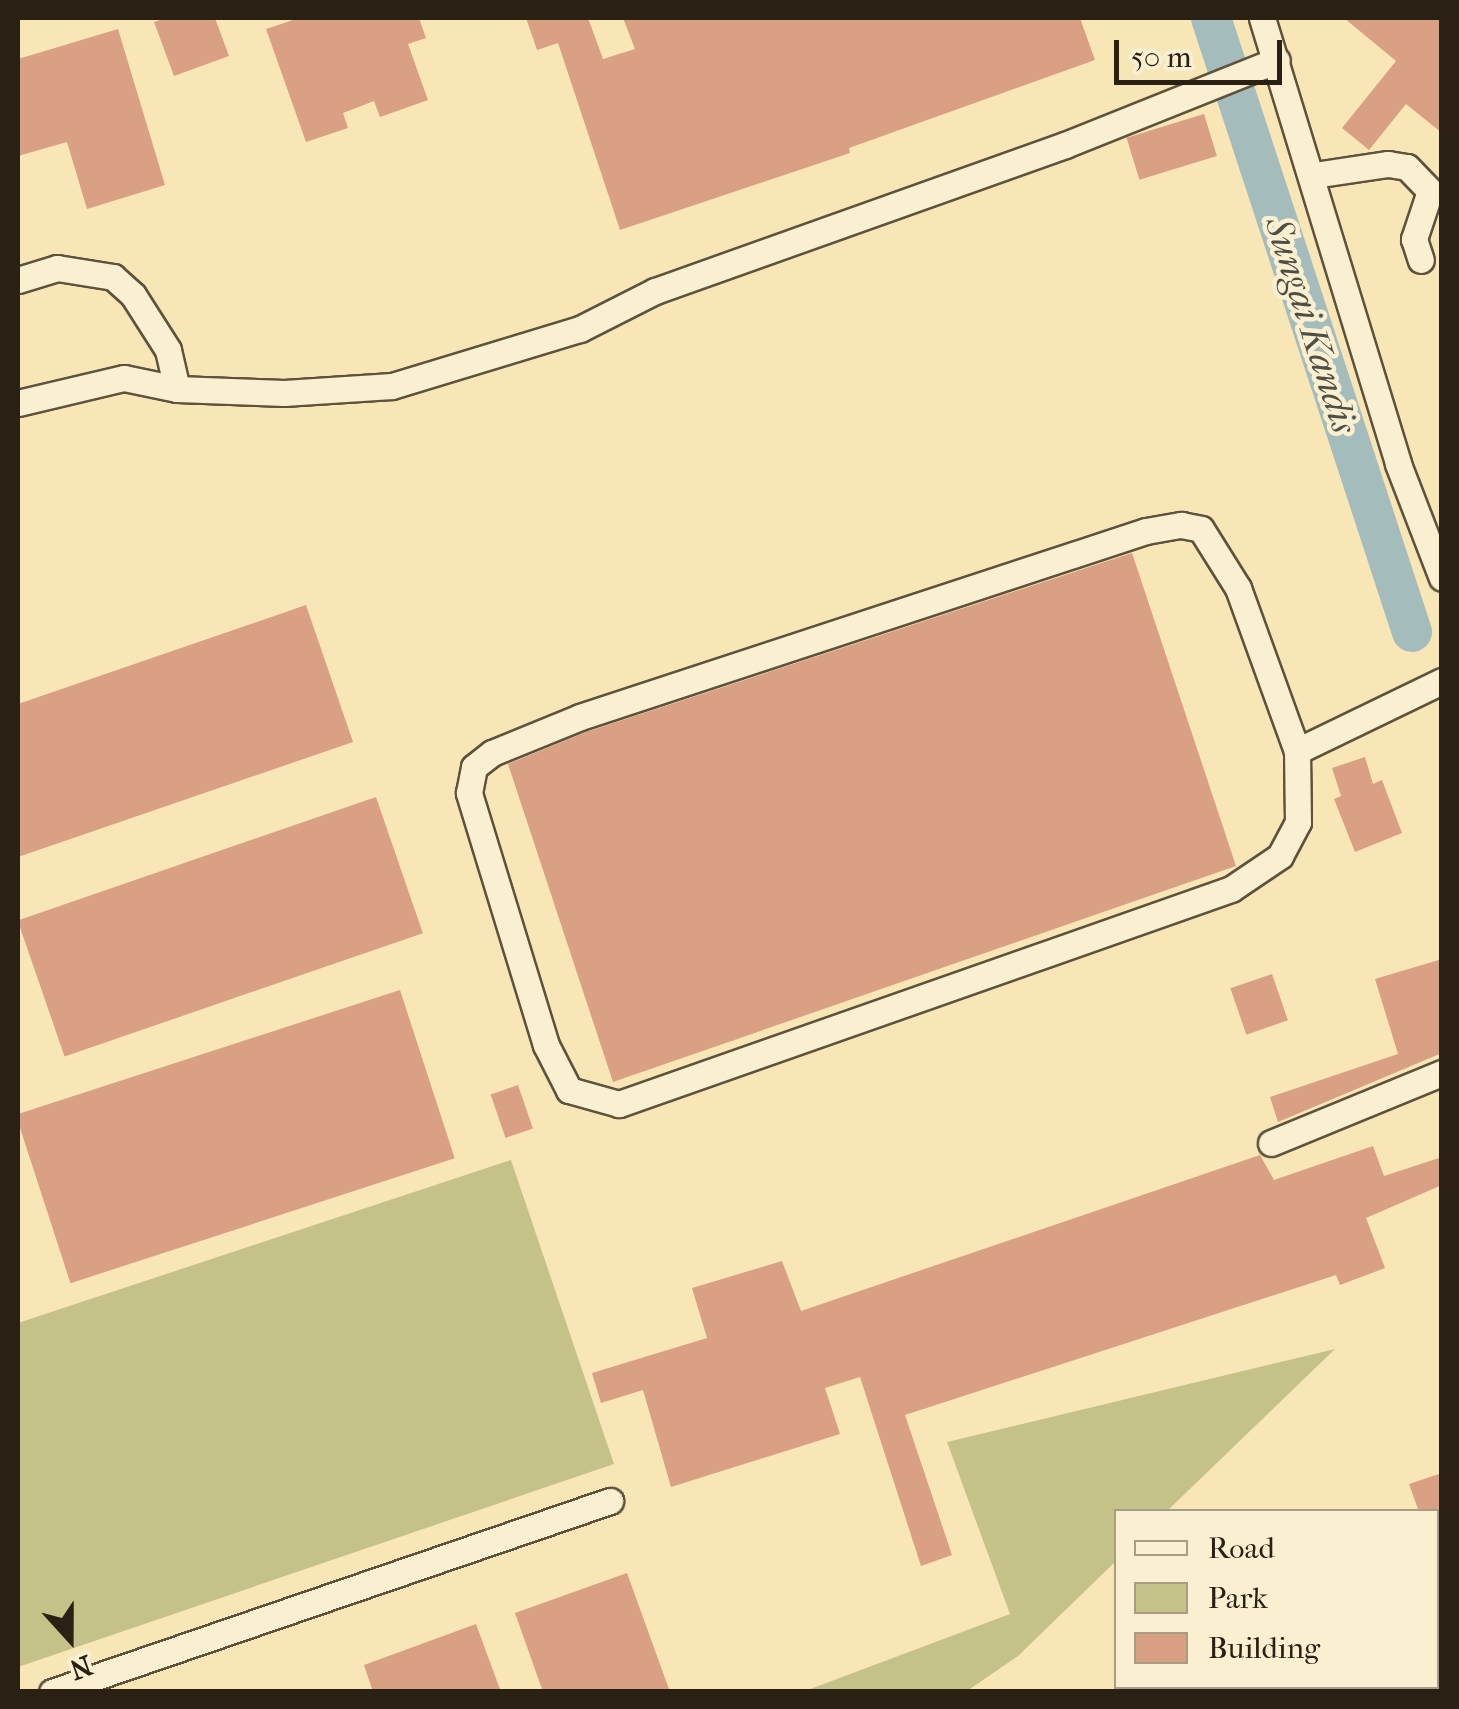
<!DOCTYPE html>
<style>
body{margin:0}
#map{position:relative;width:1459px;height:1709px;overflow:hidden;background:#f8e6b7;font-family:"IM FELL French Canon",serif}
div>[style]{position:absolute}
.green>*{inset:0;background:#c5c289}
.river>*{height:40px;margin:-20px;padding:0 20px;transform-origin:20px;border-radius:20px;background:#a4bcbb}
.building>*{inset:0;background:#d9a084;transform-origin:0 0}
.roads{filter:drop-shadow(2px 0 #5e523d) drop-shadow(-2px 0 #5e523d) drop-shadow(0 2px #5e523d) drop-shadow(0 -2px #5e523d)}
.minor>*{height:25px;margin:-12.5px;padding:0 12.5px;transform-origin:12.5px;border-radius:12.5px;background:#faefd0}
span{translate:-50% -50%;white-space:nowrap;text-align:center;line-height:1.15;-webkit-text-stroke:9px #faefd0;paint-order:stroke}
.water-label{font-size:38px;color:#4f4f46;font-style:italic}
.frame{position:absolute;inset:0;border:20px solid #2b2014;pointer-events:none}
.legend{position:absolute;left:1114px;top:1509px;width:325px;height:180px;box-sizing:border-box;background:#faefd0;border:2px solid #a79c85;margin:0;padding:12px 18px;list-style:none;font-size:30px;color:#2b2014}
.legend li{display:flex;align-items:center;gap:20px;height:50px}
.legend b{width:50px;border:2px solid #a79c85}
.north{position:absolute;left:20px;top:1589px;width:100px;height:100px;-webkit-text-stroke:8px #faefd0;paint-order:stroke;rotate:159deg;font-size:28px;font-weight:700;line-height:40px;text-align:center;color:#2b2014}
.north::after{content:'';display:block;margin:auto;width:35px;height:45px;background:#2b2014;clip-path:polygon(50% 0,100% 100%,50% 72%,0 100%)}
.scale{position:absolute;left:1114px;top:40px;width:168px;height:45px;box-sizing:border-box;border:5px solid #2b2014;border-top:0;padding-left:12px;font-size:30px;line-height:35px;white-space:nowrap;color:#2b2014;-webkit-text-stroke:8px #faefd0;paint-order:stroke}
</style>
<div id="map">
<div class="green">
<div style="clip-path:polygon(511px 1160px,614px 1464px,18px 1667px,18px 1323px)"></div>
<div style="clip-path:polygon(1335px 1349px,1167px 1511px,1116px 1512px,1116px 1561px,1018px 1656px,967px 1691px,805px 1691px,1010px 1614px,947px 1442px)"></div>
</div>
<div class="river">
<div style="left:1211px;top:18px;width:646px;rotate:71.87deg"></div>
</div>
<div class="building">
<div style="clip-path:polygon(166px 18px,215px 18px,229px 56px,174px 76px,154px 22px)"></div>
<div style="clip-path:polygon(299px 18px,419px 18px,426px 38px,408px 44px,428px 100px,380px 117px,374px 101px,343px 113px,348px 128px,306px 142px,266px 29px)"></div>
<div style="clip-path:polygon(526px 18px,588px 18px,603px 59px,635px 49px,623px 18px,1080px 18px,1095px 60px,849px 148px,850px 153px,620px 230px,558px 43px,537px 50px)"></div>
<div style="clip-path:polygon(1344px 18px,1442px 18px,1442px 133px,1406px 104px,1369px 150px,1342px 128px,1396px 61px)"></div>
<div style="clip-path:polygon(118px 29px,165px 185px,87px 209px,67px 142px,18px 156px,18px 59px)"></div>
<div style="left:1204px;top:114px;width:44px;height:81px;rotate:73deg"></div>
<div style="clip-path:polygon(1132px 553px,1236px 866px,613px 1082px,508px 764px,586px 732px)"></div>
<div style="clip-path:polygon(306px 605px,353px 742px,18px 857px,18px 704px)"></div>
<div style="clip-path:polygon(1365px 757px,1373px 784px,1382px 780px,1402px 833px,1355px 852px,1334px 799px,1341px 796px,1332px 768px)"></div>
<div style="left:376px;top:797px;width:144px;height:379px;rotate:71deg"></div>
<div style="clip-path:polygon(1442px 959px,1442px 1053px,1278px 1122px,1270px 1097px,1398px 1054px,1375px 979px)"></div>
<div style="left:1272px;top:974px;width:49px;height:44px;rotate:71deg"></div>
<div style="left:400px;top:990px;width:177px;height:404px;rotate:72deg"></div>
<div style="left:518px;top:1085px;width:46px;height:29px;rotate:71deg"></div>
<div style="clip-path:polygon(1373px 1146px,1384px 1176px,1442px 1157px,1442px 1185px,1366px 1218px,1385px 1268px,1340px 1285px,1336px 1275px,905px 1415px,952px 1555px,921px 1566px,860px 1377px,825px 1388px,840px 1434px,671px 1487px,643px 1390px,601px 1403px,592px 1373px,707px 1338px,692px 1288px,782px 1261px,801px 1311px,1260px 1155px,1274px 1180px)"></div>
<div style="clip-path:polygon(1442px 1473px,1442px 1512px,1419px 1512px,1409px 1484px)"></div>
<div style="clip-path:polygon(627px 1573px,670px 1692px,543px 1692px,515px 1613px)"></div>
<div style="clip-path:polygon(476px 1624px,501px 1692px,373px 1692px,364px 1665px)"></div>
</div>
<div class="roads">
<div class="minor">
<div style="left:1262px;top:18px;width:466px;rotate:73deg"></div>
<div style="left:1398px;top:464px;width:122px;rotate:68.9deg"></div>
<div style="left:1314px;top:175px;width:75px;rotate:-8.5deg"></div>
<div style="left:1388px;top:164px;width:19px;rotate:9deg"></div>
<div style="left:1407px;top:167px;width:33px;rotate:46deg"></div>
<div style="left:1430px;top:191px;width:51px;rotate:108.4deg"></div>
<div style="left:1414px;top:239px;width:22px;rotate:72deg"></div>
<div style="left:18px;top:280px;width:41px;rotate:-17.1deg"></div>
<div style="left:57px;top:268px;width:57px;rotate:9.1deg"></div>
<div style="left:113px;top:277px;width:27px;rotate:42deg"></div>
<div style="left:133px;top:295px;width:65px;rotate:57.5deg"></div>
<div style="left:168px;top:350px;width:40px;rotate:77deg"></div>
<div style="left:18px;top:403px;width:109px;rotate:-13.3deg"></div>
<div style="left:124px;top:378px;width:54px;rotate:11.7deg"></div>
<div style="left:177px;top:389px;width:107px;rotate:2.1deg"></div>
<div style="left:284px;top:393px;width:108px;rotate:-3.7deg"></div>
<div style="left:392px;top:386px;width:196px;rotate:-16.9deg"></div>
<div style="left:580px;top:329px;width:84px;rotate:-26.9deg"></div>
<div style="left:655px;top:291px;width:435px;rotate:-19.6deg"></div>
<div style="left:1065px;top:145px;width:228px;rotate:-21.8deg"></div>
<div style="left:1181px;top:525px;width:20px;rotate:11deg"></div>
<div style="left:1201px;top:529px;width:70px;rotate:57.9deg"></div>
<div style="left:1238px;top:588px;width:173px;rotate:70.1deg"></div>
<div style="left:1297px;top:751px;width:71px;rotate:89.2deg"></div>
<div style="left:1298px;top:822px;width:38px;rotate:118deg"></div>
<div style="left:1280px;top:856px;width:59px;rotate:146deg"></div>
<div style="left:1231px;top:889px;width:649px;rotate:160.64deg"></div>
<div style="left:619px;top:1104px;width:52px;rotate:-164.4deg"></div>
<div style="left:569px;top:1090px;width:51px;rotate:-117.1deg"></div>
<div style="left:546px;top:1045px;width:264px;rotate:-107deg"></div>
<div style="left:469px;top:793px;width:26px;rotate:-79deg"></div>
<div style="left:474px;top:767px;width:23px;rotate:-38deg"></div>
<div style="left:492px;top:753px;width:95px;rotate:-22.2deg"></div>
<div style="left:580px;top:717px;width:596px;rotate:-18.19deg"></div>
<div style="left:1146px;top:531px;width:36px;rotate:-10deg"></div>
<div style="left:1297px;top:751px;width:161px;rotate:-25.8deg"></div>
<div style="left:1271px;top:1143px;width:185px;rotate:-22.3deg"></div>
<div style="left:52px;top:1692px;width:590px;rotate:-18.9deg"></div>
<div style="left:1425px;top:1692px;width:17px;rotate:-7deg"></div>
</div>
</div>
<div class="water-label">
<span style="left:1311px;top:325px;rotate:72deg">Sungai Kandis</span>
</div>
<div class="frame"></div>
<ul class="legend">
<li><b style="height:12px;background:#faefd0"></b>Road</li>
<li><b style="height:28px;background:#c5c289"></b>Park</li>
<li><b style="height:28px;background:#d9a084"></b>Building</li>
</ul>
<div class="north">N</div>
<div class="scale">50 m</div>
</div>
